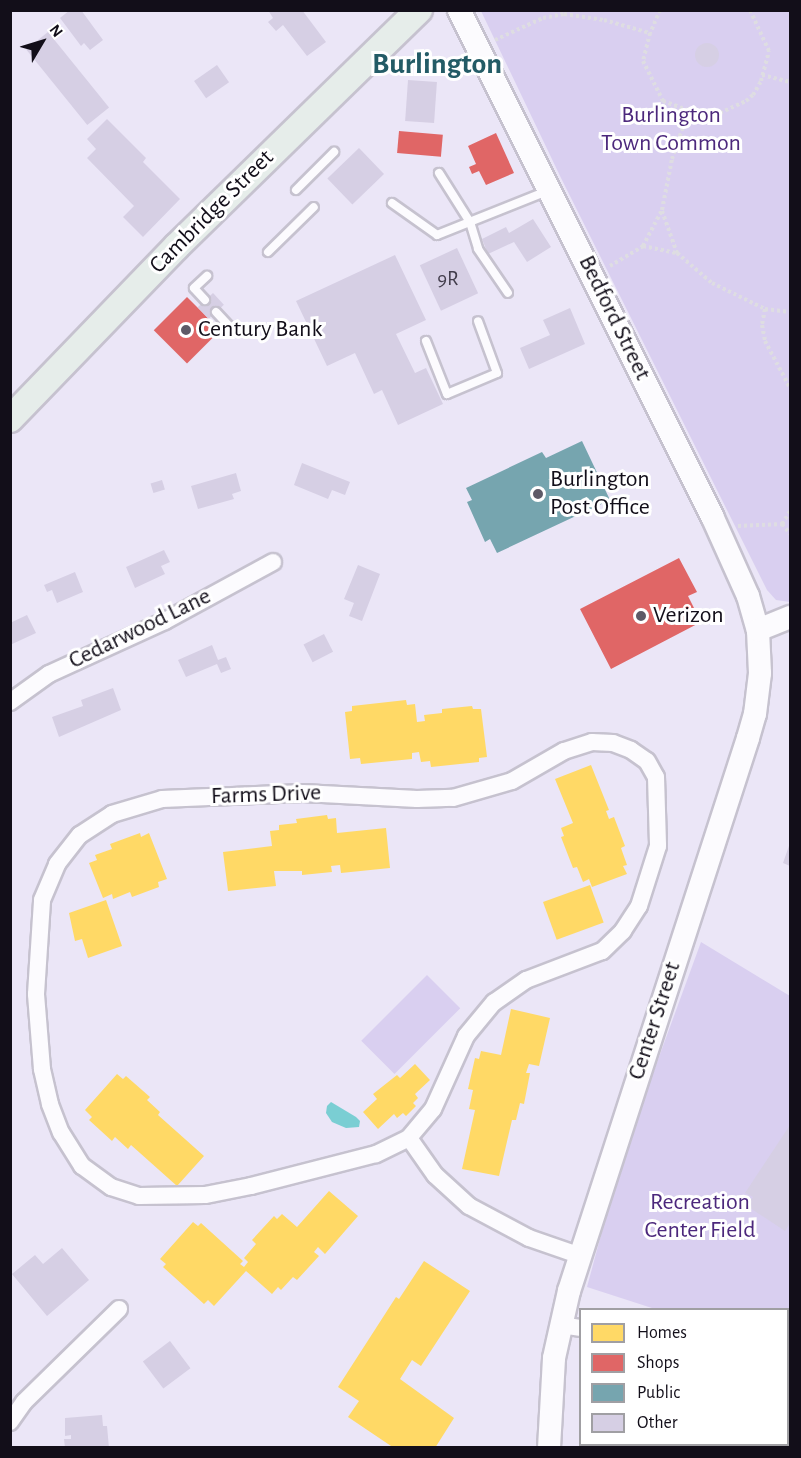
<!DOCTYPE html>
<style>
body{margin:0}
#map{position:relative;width:801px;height:1458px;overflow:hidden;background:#ebe6f7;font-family:"Alegreya Sans",sans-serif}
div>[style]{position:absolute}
.green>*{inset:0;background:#d9cff0;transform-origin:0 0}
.water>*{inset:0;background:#7aced3}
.homes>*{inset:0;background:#ffd966;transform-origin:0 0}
.shops>*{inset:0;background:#e06666;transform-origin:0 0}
.public>*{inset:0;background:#76a5af}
.building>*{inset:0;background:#d6cfe4;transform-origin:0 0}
.round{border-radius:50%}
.path>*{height:4px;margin-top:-2px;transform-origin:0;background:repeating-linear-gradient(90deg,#dedde2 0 3px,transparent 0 6px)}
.roads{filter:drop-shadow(2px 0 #c6c2cf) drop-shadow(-2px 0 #c6c2cf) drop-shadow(0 2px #c6c2cf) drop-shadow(0 -2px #c6c2cf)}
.service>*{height:8px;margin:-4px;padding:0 4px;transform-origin:4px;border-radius:4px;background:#fcfbfe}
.minor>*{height:16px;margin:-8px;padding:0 8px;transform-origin:8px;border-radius:8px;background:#fcfbfe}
.secondary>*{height:22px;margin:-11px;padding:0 11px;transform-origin:11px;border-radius:11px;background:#fcfbfe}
.primary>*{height:26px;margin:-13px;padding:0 13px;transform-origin:13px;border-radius:13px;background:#e6edea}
.dots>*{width:16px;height:16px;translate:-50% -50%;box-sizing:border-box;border:3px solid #fff;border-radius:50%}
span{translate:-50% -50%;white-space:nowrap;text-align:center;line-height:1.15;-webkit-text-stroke:6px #fff;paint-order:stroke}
.number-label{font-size:21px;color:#433e4c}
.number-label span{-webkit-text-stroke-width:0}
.park-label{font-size:24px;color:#4c287c}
.street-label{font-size:24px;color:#120e19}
.poi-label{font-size:24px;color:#120e19}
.left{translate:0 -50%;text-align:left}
.district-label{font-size:30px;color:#235b66;font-weight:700}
.frame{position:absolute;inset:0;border:12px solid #120e19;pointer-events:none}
.legend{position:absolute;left:579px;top:1308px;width:210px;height:138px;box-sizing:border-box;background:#fff;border:2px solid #a09fa3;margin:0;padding:8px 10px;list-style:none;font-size:18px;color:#120e19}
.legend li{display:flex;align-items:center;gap:12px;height:30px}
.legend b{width:30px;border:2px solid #a09fa3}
.north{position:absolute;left:12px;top:12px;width:60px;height:60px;-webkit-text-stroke:4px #fff;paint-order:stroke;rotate:52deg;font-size:16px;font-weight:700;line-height:24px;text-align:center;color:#120e19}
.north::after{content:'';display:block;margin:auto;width:21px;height:27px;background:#120e19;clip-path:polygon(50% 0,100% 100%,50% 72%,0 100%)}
</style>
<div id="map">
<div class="green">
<div style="clip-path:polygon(481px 11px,790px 11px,790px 602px,776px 600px,767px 590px,561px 178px)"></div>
<div style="clip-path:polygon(701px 942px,790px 996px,790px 1354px,788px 1353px,788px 1310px,655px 1309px,587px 1287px,621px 1161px)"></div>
<div style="left:427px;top:975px;width:47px;height:93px;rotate:45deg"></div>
</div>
<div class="water">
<div style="clip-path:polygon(331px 1102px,356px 1117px,360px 1121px,359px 1127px,346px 1128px,332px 1122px,326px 1113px,327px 1106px)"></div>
</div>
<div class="homes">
<div style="clip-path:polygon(406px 700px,407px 705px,415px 704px,417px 722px,425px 721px,424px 715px,442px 713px,442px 709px,472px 706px,473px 709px,481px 709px,487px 757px,479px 758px,479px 762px,431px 767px,430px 761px,421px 762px,419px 752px,412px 753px,412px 759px,361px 764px,360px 758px,350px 759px,345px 712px,352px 711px,352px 706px)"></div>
<div style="clip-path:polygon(591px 765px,609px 810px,606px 811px,609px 819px,614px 817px,625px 846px,621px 848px,627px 865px,623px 866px,627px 874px,592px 887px,589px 879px,583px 882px,577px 867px,573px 868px,561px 837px,564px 836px,561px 828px,573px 823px,555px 779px)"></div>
<div style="clip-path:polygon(327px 815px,328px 819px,336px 818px,337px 833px,386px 828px,390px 868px,341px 873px,340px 865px,331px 866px,332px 872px,302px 875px,302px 871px,274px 871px,276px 886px,228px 891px,223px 852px,272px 846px,270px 831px,279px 830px,279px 825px,297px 823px,296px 819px)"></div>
<div style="clip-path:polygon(140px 833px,141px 837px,149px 833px,167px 879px,158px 882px,159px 887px,132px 897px,130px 892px,113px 899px,112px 894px,103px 898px,89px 863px,97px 860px,95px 855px,112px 849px,110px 844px)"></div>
<div style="left:590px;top:885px;width:40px;height:50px;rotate:70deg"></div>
<div style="clip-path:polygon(106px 900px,122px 946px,88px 958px,82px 939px,75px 941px,69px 913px)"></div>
<div style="clip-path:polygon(511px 1009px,550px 1018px,539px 1066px,529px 1064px,526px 1073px,530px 1073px,524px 1104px,520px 1103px,516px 1120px,512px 1120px,499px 1176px,462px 1169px,475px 1110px,469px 1109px,473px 1090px,468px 1089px,475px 1058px,479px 1059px,481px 1051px,501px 1055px)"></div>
<div style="clip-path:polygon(415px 1064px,430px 1080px,415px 1094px,418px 1098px,413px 1103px,416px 1106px,406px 1116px,403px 1113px,397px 1118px,394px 1114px,378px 1129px,363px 1112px,377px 1099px,373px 1094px,397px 1075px,400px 1078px)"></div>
<div style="clip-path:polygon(117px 1074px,123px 1079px,126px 1076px,150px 1097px,147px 1100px,160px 1112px,158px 1115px,204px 1156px,177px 1186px,131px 1145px,128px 1149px,115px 1137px,112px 1141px,89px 1120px,92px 1117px,85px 1110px)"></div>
<div style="clip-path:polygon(329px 1191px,358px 1216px,325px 1254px,318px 1247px,314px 1252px,319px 1256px,297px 1280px,293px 1277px,281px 1290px,278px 1287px,272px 1294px,246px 1271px,214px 1306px,208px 1300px,204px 1304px,163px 1267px,166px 1264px,160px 1259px,193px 1222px,198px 1226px,201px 1223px,243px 1261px,240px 1264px,244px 1267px,248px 1262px,244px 1258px,256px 1244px,252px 1240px,274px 1216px,277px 1219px,282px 1214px,297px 1227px)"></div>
<div style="clip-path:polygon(424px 1261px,470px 1291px,421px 1366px,412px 1360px,400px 1379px,454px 1418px,435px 1448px,394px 1448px,348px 1417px,359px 1401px,338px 1387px,396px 1297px,399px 1299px)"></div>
</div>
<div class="shops">
<div style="left:399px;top:131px;width:44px;height:22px;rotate:5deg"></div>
<div style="clip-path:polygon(496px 133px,514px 173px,486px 185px,479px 171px,472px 174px,469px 167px,476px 164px,468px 146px)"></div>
<div style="left:187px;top:297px;width:47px;height:47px;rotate:45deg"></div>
<div style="clip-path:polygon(679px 558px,697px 592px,688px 596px,701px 622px,611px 669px,580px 609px)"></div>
</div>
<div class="public">
<div style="clip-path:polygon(582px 441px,610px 500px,497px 553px,490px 539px,485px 542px,467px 502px,472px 500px,466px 488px,542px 452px,546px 458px)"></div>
</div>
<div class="building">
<div style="clip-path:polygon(70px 10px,81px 10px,103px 40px,90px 50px,84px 43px,81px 46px,60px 18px)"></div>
<div style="clip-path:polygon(268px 10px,302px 10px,326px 42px,307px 56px,283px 25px,276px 31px,268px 22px,273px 18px)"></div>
<div style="left:48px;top:32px;width:97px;height:28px;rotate:51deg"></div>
<div class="round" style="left:695px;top:43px;width:24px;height:24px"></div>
<div style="left:217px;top:65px;width:21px;height:28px;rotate:55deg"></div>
<div style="left:408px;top:80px;width:29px;height:41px;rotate:4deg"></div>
<div style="clip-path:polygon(107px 119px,146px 158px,143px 162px,180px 199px,143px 237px,123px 217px,134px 206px,87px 158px,96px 149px,87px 139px)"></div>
<div style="left:359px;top:148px;width:36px;height:44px;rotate:46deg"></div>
<div style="clip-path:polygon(533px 219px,551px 247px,527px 262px,514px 242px,488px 254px,482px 239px,506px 227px,509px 233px)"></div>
<div style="left:457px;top:248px;width:50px;height:41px;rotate:65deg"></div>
<div style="clip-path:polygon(395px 255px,426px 320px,396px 334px,415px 373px,426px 368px,443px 404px,398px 425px,382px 390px,374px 394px,355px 353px,327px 366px,296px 301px)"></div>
<div style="left:213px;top:293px;width:16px;height:21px;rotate:47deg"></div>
<div style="clip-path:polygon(570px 308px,585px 344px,529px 369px,520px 348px,550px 335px,543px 320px)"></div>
<div style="clip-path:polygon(302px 463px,350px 482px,345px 495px,332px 490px,328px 499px,294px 485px)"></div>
<div style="clip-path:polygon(236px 473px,241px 491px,232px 494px,234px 499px,198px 509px,191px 486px)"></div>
<div style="left:162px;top:480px;width:10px;height:12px;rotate:73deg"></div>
<div style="clip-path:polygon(164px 550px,170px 562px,161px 566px,165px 574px,135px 588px,126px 567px)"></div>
<div style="clip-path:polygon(358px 565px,380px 574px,362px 621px,349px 616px,354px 603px,344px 599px)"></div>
<div style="clip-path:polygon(75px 572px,83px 592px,57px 603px,52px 590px,47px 592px,44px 585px)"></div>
<div style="clip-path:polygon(27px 615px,36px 633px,10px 645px,10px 623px)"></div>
<div style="left:324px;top:634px;width:20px;height:23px;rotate:63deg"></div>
<div style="clip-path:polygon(212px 645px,218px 660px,226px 657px,231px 669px,221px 673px,217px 664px,186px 677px,178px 660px)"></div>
<div style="clip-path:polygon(113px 688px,121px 710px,59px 737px,52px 717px,83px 706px,81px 700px)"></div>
<div style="clip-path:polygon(790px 843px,790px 866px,783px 863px)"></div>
<div style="clip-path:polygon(790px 1125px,790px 1223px,785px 1231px,747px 1206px,753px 1197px,745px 1193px)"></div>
<div style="clip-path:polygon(62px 1248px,89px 1280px,47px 1316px,12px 1274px,35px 1255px,43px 1264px)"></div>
<div style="left:170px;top:1341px;width:34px;height:34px;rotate:53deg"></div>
<div style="clip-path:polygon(102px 1415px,103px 1426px,107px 1426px,109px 1448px,65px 1448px,64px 1439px,71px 1439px,71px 1435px,65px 1436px,65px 1418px)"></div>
</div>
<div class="path">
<div style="left:660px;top:10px;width:25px;rotate:113deg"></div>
<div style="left:650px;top:33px;width:29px;rotate:104deg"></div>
<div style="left:643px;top:61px;width:45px;rotate:63.4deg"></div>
<div style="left:663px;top:101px;width:49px;rotate:20.3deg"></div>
<div style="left:709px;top:118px;width:41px;rotate:-24.7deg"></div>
<div style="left:746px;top:101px;width:9px;rotate:-41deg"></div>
<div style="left:753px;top:95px;width:16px;rotate:-60deg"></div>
<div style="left:761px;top:81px;width:31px;rotate:-75deg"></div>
<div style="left:769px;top:51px;width:45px;rotate:-114.9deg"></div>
<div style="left:495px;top:40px;width:53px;rotate:-24.6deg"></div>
<div style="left:543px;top:18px;width:21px;rotate:-11deg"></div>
<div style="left:564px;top:14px;width:40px;rotate:8.5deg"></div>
<div style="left:604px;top:20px;width:48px;rotate:15.8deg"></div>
<div style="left:762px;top:75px;width:29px;rotate:14deg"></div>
<div style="left:662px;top:211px;width:45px;rotate:70.3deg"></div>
<div style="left:643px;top:246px;width:35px;rotate:12deg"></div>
<div style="left:677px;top:253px;width:46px;rotate:40.6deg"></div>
<div style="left:712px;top:283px;width:59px;rotate:26.1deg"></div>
<div style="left:765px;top:309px;width:25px;rotate:7deg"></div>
<div style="left:610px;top:266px;width:39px;rotate:-31deg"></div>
<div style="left:643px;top:246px;width:41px;rotate:-62.2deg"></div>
<div style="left:662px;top:210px;width:52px;rotate:-78.9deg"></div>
<div style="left:672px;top:159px;width:50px;rotate:-71.2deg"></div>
<div style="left:765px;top:309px;width:16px;rotate:101deg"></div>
<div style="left:762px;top:325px;width:16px;rotate:79deg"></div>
<div style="left:765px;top:341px;width:53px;rotate:62deg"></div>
<div style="left:782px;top:524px;width:13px;rotate:51deg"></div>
<div style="left:738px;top:526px;width:44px;rotate:-2.6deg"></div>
<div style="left:782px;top:524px;width:15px;rotate:-58deg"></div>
</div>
<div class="roads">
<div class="service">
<div style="left:439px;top:173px;width:58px;rotate:57.7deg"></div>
<div style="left:470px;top:222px;width:28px;rotate:73deg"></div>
<div style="left:478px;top:249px;width:53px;rotate:55.7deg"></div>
<div style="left:296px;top:190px;width:54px;rotate:-45deg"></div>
<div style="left:392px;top:203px;width:55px;rotate:35.4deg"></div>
<div style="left:437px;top:235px;width:118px;rotate:-21.8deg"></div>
<div style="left:268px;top:252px;width:64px;rotate:-44.4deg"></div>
<div style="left:205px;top:300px;width:16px;rotate:-133deg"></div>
<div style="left:194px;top:288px;width:18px;rotate:-43deg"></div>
<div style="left:216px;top:312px;width:26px;rotate:47deg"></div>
<div style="left:426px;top:341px;width:57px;rotate:68.4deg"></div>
<div style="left:447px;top:394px;width:54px;rotate:-22.8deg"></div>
<div style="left:497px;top:373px;width:55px;rotate:-110.1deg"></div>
</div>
<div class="minor">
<div style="left:10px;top:702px;width:48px;rotate:-35.7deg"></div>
<div style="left:49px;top:674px;width:128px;rotate:-24.6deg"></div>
<div style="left:165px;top:621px;width:123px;rotate:-28.6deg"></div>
<div style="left:592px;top:742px;width:21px;rotate:3deg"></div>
<div style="left:613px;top:743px;width:19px;rotate:21deg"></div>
<div style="left:631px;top:750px;width:19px;rotate:35deg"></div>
<div style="left:647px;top:761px;width:18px;rotate:61deg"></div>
<div style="left:656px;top:777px;width:69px;rotate:88.3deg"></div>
<div style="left:658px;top:846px;width:63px;rotate:107.6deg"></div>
<div style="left:639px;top:906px;width:30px;rotate:123deg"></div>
<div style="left:623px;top:931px;width:29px;rotate:136deg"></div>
<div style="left:602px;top:951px;width:81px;rotate:159.1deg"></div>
<div style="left:526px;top:980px;width:39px;rotate:145deg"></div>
<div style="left:494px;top:1002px;width:44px;rotate:129.5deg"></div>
<div style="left:466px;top:1036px;width:80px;rotate:114.3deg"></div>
<div style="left:433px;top:1109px;width:38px;rotate:130deg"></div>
<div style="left:409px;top:1138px;width:37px;rotate:154deg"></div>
<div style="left:376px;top:1154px;width:129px;rotate:165.6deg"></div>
<div style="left:251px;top:1186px;width:47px;rotate:168.9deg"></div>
<div style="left:205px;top:1195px;width:66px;rotate:179.1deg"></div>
<div style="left:139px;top:1196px;width:29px;rotate:-162deg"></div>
<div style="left:111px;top:1187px;width:36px;rotate:-144deg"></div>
<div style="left:82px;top:1166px;width:39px;rotate:-122deg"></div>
<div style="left:61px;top:1133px;width:31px;rotate:-111deg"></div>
<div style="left:50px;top:1104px;width:36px;rotate:-103deg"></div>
<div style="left:42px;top:1069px;width:75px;rotate:-94.6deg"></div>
<div style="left:36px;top:994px;width:94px;rotate:-86.3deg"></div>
<div style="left:42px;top:900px;width:39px;rotate:-67deg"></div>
<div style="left:57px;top:864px;width:37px;rotate:-52deg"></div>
<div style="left:80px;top:835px;width:38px;rotate:-33deg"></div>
<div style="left:112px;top:814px;width:52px;rotate:-16.7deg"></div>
<div style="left:162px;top:799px;width:141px;rotate:-2.4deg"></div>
<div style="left:303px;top:793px;width:114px;rotate:3deg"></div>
<div style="left:417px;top:799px;width:36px;rotate:-2deg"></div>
<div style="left:453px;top:798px;width:61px;rotate:-16.1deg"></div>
<div style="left:512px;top:781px;width:60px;rotate:-30deg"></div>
<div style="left:564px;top:751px;width:29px;rotate:-18deg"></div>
<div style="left:409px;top:1138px;width:45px;rotate:54.9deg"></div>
<div style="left:435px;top:1175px;width:46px;rotate:42.4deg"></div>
<div style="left:469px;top:1206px;width:68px;rotate:28.1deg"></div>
<div style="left:529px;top:1238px;width:52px;rotate:19.1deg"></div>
<div style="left:561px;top:1325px;width:19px;rotate:9deg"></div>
<div style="left:10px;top:1422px;width:24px;rotate:-55deg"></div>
<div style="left:24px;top:1402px;width:133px;rotate:-44.4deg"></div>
<div style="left:728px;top:1444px;width:4px;rotate:76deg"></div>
</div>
<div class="secondary">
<div style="left:459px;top:10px;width:566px;rotate:63.43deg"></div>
<div style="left:712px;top:516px;width:88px;rotate:65.8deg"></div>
<div style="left:748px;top:596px;width:35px;rotate:74deg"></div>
<div style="left:549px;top:1448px;width:90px;rotate:-86.8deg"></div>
<div style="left:554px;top:1358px;width:69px;rotate:-77.4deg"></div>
<div style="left:569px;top:1291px;width:581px;rotate:-72.06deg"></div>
<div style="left:748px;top:738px;width:25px;rotate:-74deg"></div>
<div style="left:755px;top:714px;width:41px;rotate:-83deg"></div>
<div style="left:760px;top:673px;width:43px;rotate:-92.7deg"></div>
<div style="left:758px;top:630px;width:35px;rotate:-22deg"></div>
</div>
<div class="primary">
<div style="left:10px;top:419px;width:240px;rotate:-46deg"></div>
<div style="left:177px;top:246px;width:338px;rotate:-44.3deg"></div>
</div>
</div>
<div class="dots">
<div style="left:186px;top:330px;background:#5e5a67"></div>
<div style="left:538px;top:494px;background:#5e5a67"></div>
<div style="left:641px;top:616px;background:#5e5a67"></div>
</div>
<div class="number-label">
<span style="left:448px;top:279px">9R</span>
</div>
<div class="park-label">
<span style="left:671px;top:130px">Burlington<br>Town Common</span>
<span style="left:700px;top:1217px">Recreation<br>Center Field</span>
</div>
<div class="street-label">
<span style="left:212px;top:212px;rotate:-45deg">Cambridge Street</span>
<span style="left:614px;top:318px;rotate:64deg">Bedford Street</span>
<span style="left:140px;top:629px;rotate:-26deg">Cedarwood Lane</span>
<span style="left:266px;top:795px;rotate:-2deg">Farms Drive</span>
<span style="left:655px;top:1021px;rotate:-72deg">Center Street</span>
</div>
<div class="poi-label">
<span class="left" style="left:198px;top:330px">Century Bank</span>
<span class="left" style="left:550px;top:494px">Burlington<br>Post Office</span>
<span class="left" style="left:653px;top:616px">Verizon</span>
</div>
<div class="district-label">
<span style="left:437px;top:64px">Burlington</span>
</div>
<div class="frame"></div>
<ul class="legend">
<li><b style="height:16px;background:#ffd966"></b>Homes</li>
<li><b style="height:16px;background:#e06666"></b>Shops</li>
<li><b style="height:16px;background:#76a5af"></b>Public</li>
<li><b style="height:16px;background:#d6cfe4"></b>Other</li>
</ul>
<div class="north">N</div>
</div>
